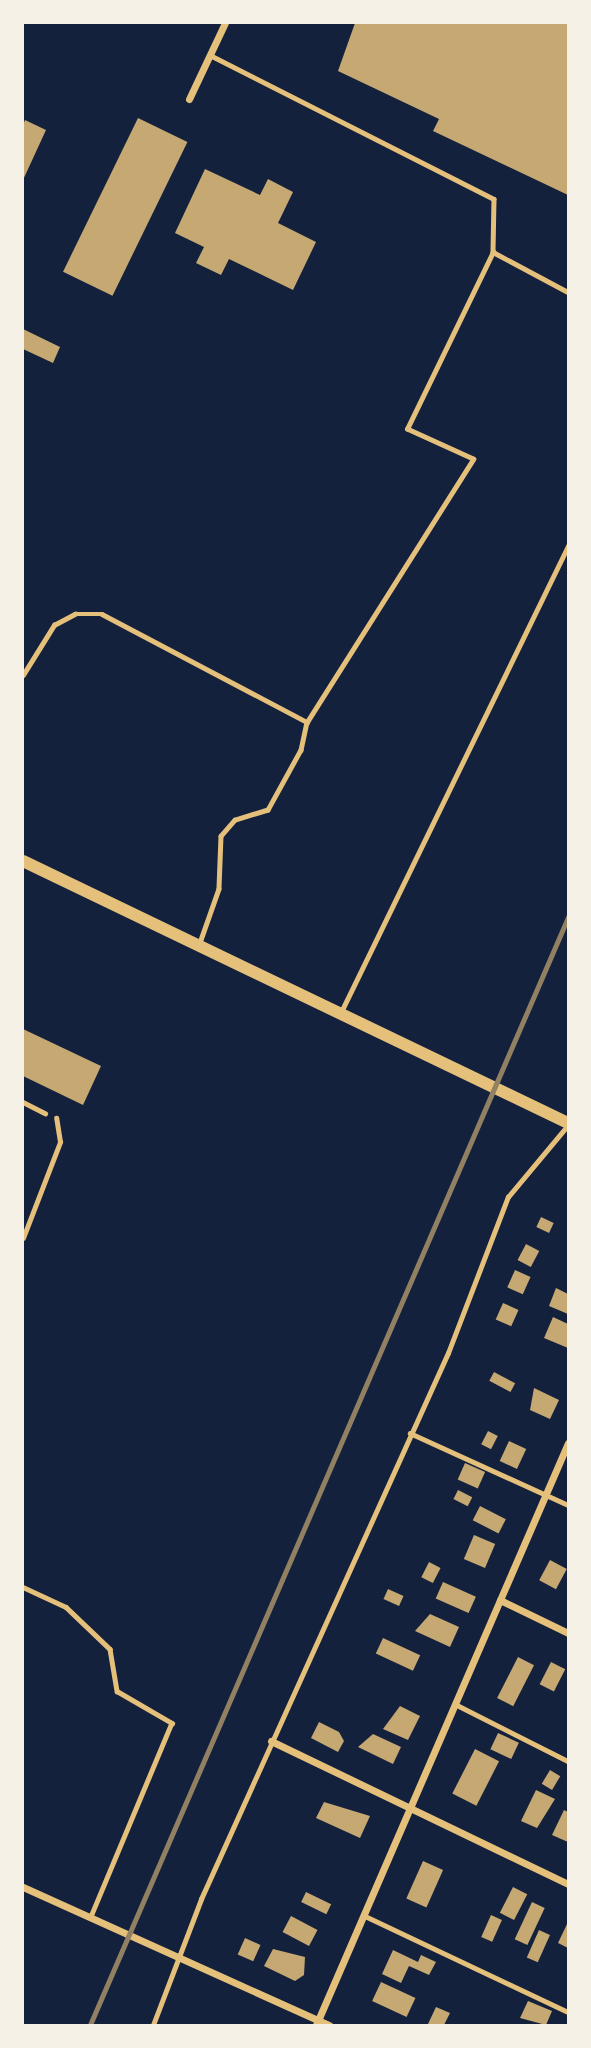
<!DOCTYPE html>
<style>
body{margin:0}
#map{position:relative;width:591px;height:2048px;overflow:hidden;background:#14213d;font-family:Raleway,sans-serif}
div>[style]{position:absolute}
.building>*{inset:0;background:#c6a872;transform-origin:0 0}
.service>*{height:4.5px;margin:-2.25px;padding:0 2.25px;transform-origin:2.25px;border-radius:2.25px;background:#e5c07b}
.minor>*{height:7px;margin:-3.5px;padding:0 3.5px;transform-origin:3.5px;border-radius:3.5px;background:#e5c07b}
.tertiary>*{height:12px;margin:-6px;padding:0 6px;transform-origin:6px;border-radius:6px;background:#e5c07b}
.rail>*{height:4.5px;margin:-2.25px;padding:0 2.25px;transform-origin:2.25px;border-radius:2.25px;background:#918062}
span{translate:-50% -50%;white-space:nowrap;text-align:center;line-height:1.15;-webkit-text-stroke:5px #f6f1e7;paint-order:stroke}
.frame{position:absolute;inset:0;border:24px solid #f6f1e7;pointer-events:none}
</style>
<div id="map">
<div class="building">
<div style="clip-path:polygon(355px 23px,568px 23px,568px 195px,433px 131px,439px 119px,338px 71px)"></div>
<div style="left:138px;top:118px;width:55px;height:171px;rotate:26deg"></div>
<div style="clip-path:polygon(25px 120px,46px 130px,23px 180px,23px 125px)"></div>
<div style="clip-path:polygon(205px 169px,260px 195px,268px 179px,293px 192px,278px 223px,316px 242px,293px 290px,229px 259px,221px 275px,196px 263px,204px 247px,175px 233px)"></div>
<div style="clip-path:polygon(23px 329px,60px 347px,53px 363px,23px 349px)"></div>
<div style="clip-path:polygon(23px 1029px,101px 1066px,83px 1105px,23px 1076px)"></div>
<div style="left:541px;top:1217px;width:14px;height:11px;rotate:25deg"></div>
<div style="left:526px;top:1244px;width:15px;height:18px;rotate:28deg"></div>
<div style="left:515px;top:1270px;width:17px;height:19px;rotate:24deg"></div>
<div style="clip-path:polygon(556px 1288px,568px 1294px,568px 1314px,549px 1306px)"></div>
<div style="left:503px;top:1303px;width:17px;height:18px;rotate:24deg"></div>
<div style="clip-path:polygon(553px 1317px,568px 1324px,568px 1348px,544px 1338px)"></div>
<div style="left:494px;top:1372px;width:24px;height:10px;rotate:28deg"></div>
<div style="clip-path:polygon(534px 1388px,559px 1400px,550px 1419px,530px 1410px)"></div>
<div style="left:488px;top:1431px;width:11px;height:15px;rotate:27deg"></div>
<div style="left:509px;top:1441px;width:19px;height:22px;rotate:25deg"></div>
<div style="left:465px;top:1463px;width:22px;height:18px;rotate:24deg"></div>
<div style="left:458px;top:1490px;width:16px;height:10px;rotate:27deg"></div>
<div style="left:480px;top:1506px;width:29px;height:16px;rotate:27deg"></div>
<div style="left:474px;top:1535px;width:23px;height:26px;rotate:23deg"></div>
<div style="left:550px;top:1560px;width:19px;height:23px;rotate:28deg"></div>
<div style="left:429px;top:1562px;width:13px;height:17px;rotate:27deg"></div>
<div style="left:443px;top:1582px;width:36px;height:18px;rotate:24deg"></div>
<div style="left:388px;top:1589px;width:17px;height:11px;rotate:24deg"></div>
<div style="clip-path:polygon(430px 1614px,459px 1627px,450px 1647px,415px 1631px)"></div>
<div style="left:383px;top:1638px;width:41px;height:17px;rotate:25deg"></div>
<div style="left:518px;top:1657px;width:18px;height:46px;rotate:27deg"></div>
<div style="left:551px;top:1662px;width:16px;height:25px;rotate:27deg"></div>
<div style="clip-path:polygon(400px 1706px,420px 1716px,408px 1740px,383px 1729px)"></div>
<div style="clip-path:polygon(319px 1722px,339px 1732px,344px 1741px,338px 1752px,311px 1738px)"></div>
<div style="left:498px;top:1733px;width:23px;height:18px;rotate:25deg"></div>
<div style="clip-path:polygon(373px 1734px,401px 1747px,393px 1764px,358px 1747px)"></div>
<div style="left:475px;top:1749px;width:27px;height:50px;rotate:27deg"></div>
<div style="left:550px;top:1770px;width:12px;height:16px;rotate:31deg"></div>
<div style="clip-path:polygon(536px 1790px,555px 1799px,537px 1828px,521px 1821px)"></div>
<div style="clip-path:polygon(324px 1802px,370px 1816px,360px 1838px,316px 1818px)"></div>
<div style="clip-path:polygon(564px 1810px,568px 1812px,568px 1842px,552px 1835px)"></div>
<div style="left:423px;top:1861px;width:22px;height:41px;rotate:24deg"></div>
<div style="left:513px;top:1887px;width:16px;height:29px;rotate:27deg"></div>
<div style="left:306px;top:1892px;width:28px;height:11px;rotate:26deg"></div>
<div style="left:532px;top:1902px;width:14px;height:41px;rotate:25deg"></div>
<div style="left:491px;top:1915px;width:12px;height:24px;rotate:24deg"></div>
<div style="left:291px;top:1916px;width:30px;height:18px;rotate:28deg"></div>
<div style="clip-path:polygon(568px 1922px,568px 1948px,558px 1943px)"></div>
<div style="left:539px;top:1930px;width:12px;height:30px;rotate:24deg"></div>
<div style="left:245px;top:1938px;width:17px;height:18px;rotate:24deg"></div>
<div style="clip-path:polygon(273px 1949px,305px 1957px,304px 1975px,295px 1981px,264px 1966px)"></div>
<div style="clip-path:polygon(393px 1950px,418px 1962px,421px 1955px,436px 1962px,429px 1975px,409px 1966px,401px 1983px,382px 1974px)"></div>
<div style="left:381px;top:1982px;width:38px;height:21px;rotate:25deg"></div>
<div style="clip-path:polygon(528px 2001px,552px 2011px,546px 2025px,520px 2018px)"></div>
<div style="clip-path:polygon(436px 2007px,450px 2013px,444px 2025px,428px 2024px)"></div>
</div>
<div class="service">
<div style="left:210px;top:55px;width:318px;rotate:26.9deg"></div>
<div style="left:494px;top:199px;width:53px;rotate:91.1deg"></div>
<div style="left:493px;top:252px;width:85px;rotate:28.1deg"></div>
<div style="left:23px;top:675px;width:59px;rotate:-58.2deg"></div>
<div style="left:54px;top:625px;width:24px;rotate:-28deg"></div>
<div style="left:75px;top:614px;width:27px"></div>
<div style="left:102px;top:614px;width:232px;rotate:27.8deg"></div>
<div style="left:307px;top:722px;width:29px;rotate:102deg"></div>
<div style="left:301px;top:750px;width:68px;rotate:118.8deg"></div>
<div style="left:268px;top:810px;width:34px;rotate:163deg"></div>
<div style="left:235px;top:820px;width:21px;rotate:131deg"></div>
<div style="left:221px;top:836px;width:53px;rotate:92.2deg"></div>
<div style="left:219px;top:889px;width:57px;rotate:109.4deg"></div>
<div style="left:307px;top:722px;width:311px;rotate:-57.7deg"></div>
<div style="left:473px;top:459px;width:72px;rotate:-155.6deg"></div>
<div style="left:407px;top:429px;width:197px;rotate:-64.1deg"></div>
<div style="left:342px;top:1010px;width:516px;rotate:-64.03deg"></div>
<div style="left:23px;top:1102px;width:25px;rotate:27deg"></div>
<div style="left:23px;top:1238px;width:103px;rotate:-68.9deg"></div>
<div style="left:60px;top:1142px;width:24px;rotate:-99deg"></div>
<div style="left:410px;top:1433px;width:174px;rotate:24.5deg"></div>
<div style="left:23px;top:1587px;width:47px;rotate:24.9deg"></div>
<div style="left:66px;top:1607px;width:61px;rotate:43.7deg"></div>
<div style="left:110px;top:1649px;width:43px;rotate:80.5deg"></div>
<div style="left:117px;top:1691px;width:64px;rotate:30.2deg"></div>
<div style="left:172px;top:1723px;width:210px;rotate:112.7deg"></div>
<div style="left:455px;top:1704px;width:127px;rotate:26.8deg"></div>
<div style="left:363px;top:1915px;width:227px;rotate:25.3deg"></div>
<div style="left:153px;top:2025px;width:135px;rotate:-69.1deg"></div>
<div style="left:201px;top:1899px;width:599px;rotate:-65.66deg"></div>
<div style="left:448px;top:1353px;width:167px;rotate:-69deg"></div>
<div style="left:508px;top:1197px;width:94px;rotate:-50.2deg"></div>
</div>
<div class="minor">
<div style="left:189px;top:99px;width:84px;rotate:-64.7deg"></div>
<div style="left:500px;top:1600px;width:76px;rotate:25.9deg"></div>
<div style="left:271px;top:1741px;width:330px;rotate:25.7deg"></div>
<div style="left:23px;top:1887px;width:336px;rotate:24.3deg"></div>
<div style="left:316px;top:2025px;width:634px;rotate:-66.59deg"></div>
</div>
<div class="tertiary">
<div style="left:23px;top:861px;width:605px;rotate:25.68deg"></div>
</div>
<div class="rail">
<div style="left:90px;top:2025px;width:1207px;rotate:-66.66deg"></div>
</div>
<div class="frame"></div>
</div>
